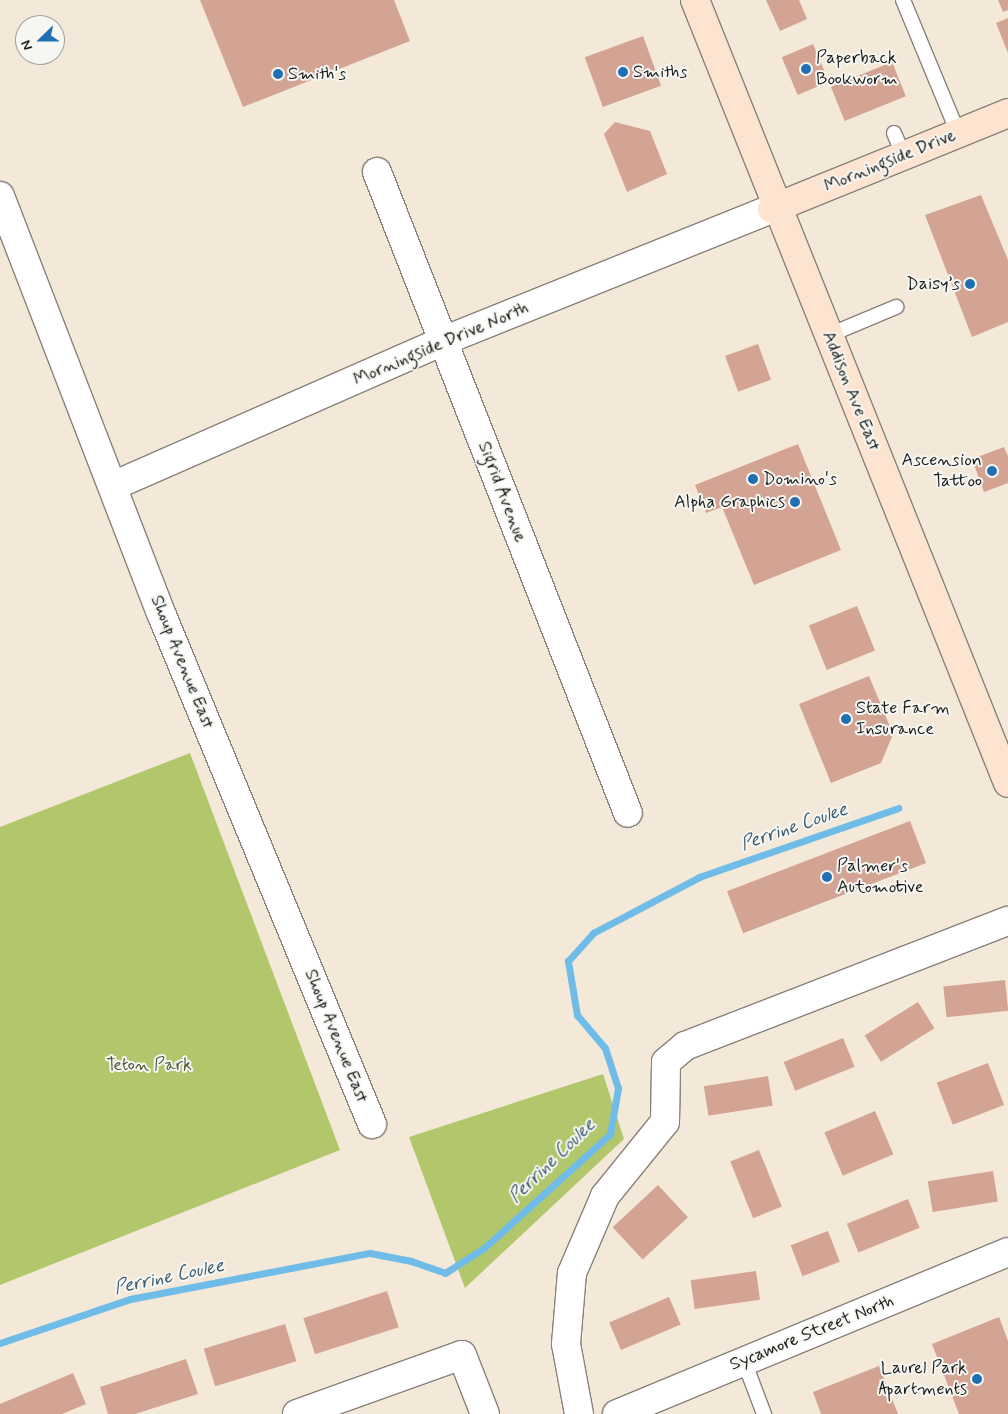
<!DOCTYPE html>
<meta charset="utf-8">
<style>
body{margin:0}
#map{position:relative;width:1008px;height:1414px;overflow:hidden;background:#f4e9d8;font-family:Mynerve,sans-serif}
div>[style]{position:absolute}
.green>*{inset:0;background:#b2c76b}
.stream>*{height:7px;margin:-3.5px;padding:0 3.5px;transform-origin:3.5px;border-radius:3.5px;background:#6fbce9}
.building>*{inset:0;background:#d3a494;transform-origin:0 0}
.roads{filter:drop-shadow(1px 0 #88827a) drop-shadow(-1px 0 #88827a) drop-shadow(0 1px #88827a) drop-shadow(0 -1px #88827a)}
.lane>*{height:14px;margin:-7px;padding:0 7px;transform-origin:7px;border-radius:7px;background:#fff}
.street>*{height:28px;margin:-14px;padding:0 14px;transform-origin:14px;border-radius:14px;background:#fff}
.secondary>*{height:28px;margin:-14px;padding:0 14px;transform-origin:14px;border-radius:14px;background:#fde4d1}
.dots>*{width:14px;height:14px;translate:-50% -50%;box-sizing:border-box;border:2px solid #f6f6f2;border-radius:50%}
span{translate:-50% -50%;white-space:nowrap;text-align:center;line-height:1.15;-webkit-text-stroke:4px #f6f6f2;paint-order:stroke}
.poi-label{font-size:18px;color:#1c1c1c}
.left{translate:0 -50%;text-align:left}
.right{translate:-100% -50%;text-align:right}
.street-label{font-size:18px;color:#1c1c1c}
.park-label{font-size:18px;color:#505838}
.water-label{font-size:19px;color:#3d5c6e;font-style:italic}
.north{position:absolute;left:15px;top:15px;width:50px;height:50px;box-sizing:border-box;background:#f6f6f2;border:1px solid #9f9f9c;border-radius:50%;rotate:248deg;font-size:14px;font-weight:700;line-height:20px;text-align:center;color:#1c1c1c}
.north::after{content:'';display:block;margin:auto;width:18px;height:22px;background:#1f6fb2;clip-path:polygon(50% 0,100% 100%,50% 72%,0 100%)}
</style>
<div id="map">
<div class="green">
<div style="clip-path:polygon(190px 753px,340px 1150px,0 1285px,0 827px)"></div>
<div style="clip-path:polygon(603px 1074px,624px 1139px,465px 1288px,409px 1137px)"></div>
</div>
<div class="stream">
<div style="left:0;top:1343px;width:137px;rotate:-18.7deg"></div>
<div style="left:130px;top:1299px;width:244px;rotate:-10.9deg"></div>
<div style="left:370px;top:1253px;width:42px;rotate:11deg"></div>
<div style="left:411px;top:1261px;width:36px;rotate:19deg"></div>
<div style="left:445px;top:1273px;width:46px;rotate:-32.7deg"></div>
<div style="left:484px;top:1248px;width:170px;rotate:-42.1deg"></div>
<div style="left:610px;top:1134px;width:47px;rotate:-80.1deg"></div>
<div style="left:618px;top:1088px;width:42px;rotate:-108deg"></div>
<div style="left:605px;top:1048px;width:43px;rotate:-130.3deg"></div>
<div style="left:577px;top:1015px;width:55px;rotate:-99.5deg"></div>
<div style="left:568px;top:961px;width:38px;rotate:-48deg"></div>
<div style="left:593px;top:933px;width:120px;rotate:-27.8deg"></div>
<div style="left:699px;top:877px;width:211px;rotate:-19.1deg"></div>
</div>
<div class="building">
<div style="clip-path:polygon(200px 0,394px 0,410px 41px,243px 107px)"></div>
<div style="clip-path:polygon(766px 0,799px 0,807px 19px,780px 31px)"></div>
<div style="clip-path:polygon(998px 0,1008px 0,1008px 10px,1003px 12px)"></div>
<div style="clip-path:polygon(1008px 18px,1008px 53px,996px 23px)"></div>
<div style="left:643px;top:36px;width:53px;height:62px;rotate:70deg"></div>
<div style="left:813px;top:44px;width:41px;height:34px;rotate:67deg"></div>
<div style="left:892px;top:62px;width:37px;height:66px;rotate:68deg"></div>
<div style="clip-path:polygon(615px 122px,650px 131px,667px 174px,627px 192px,604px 134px)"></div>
<div style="clip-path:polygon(981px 195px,1008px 260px,1008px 322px,972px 337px,925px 215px)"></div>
<div style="left:758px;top:344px;width:38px;height:35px;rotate:70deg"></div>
<div style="clip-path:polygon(798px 444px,841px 550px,754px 585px,722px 507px,706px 513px,695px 485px)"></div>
<div style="clip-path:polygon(1004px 447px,1008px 456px,1008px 483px,984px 492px,972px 459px)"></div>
<div style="left:857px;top:606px;width:48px;height:52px;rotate:68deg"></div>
<div style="clip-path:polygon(869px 676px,893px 734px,881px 763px,831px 783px,799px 704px)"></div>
<div style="left:910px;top:821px;width:45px;height:196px;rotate:69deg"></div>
<div style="left:1005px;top:980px;width:31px;height:62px;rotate:84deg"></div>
<div style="left:918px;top:1002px;width:31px;height:63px;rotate:58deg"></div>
<div style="left:843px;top:1038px;width:31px;height:64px;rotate:68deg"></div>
<div style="left:988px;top:1063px;width:45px;height:55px;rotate:69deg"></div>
<div style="left:768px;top:1076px;width:30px;height:65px;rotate:81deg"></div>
<div style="left:875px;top:1111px;width:47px;height:55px;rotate:67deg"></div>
<div style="left:759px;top:1150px;width:61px;height:31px;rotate:68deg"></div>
<div style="left:993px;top:1171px;width:31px;height:66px;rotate:81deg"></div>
<div style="left:658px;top:1185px;width:44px;height:62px;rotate:47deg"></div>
<div style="left:908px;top:1199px;width:31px;height:66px;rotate:68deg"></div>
<div style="left:828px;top:1231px;width:33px;height:40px;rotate:69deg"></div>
<div style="left:756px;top:1271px;width:29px;height:66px;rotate:82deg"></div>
<div style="left:387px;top:1291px;width:38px;height:88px;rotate:72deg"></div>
<div style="left:669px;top:1297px;width:30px;height:65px;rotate:67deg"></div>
<div style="clip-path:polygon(999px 1317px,1008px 1341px,1008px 1414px,959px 1414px,932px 1344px)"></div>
<div style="left:285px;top:1324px;width:39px;height:85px;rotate:73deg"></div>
<div style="clip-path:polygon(186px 1359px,198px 1394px,135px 1414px,108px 1414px,100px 1387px)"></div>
<div style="clip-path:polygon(879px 1366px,898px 1414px,821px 1414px,813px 1392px)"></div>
<div style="clip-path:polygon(73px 1373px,86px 1404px,62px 1414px,0 1414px,0 1404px)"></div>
</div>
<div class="roads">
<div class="lane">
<div style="left:903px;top:0;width:144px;rotate:67.5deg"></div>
<div style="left:894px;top:133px;width:25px;rotate:67deg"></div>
<div style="left:829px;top:335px;width:73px;rotate:-22.7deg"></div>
<div style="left:744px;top:1361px;width:57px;rotate:69.3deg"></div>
</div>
<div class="street">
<div style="left:377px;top:172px;width:688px;rotate:68.62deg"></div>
<div style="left:0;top:196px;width:447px;rotate:68.9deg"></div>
<div style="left:161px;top:613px;width:553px;rotate:67.56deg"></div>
<div style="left:113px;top:486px;width:360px;rotate:-23.7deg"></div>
<div style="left:443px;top:341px;width:354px;rotate:-21.9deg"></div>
<div style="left:297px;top:1414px;width:175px;rotate:-19.7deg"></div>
<div style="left:462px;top:1355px;width:63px;rotate:68.7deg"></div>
<div style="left:579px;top:1414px;width:71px;rotate:-100.5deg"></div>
<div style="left:566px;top:1344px;width:71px;rotate:-85.2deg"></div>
<div style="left:572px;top:1273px;width:84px;rotate:-66.8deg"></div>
<div style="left:605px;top:1196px;width:95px;rotate:-51deg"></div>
<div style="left:665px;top:1122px;width:60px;rotate:-89deg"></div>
<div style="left:666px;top:1062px;width:25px;rotate:-40deg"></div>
<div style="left:685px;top:1046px;width:346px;rotate:-21.2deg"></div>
<div style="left:617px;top:1414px;width:423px;rotate:-22.5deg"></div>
</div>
<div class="secondary">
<div style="left:695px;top:0;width:843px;rotate:68.21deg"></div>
<div style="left:772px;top:209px;width:255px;rotate:-22.1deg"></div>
</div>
</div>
<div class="dots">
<div style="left:806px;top:69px;background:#1f6fb2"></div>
<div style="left:623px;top:72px;background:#1f6fb2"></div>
<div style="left:278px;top:74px;background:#1f6fb2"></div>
<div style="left:970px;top:284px;background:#1f6fb2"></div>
<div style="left:992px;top:471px;background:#1f6fb2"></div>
<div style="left:753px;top:479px;background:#1f6fb2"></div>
<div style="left:795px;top:502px;background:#1f6fb2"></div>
<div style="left:846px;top:719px;background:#1f6fb2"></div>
<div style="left:827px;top:877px;background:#1f6fb2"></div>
<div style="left:977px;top:1379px;background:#1f6fb2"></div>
</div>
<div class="poi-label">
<span class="left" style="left:816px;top:69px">Paperback<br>Bookworm</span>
<span class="left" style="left:633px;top:72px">Smiths</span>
<span class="left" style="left:288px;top:74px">Smith's</span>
<span class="right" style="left:960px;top:284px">Daisy’s</span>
<span class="right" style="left:982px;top:471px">Ascension<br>Tattoo</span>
<span class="left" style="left:763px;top:479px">Domino's</span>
<span class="right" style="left:785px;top:502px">Alpha Graphics</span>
<span class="left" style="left:856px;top:719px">State Farm<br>Insurance</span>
<span class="left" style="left:837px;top:877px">Palmer's<br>Automotive</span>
<span class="right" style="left:967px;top:1379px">Laurel Park<br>Apartments</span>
</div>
<div class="street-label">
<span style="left:890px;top:161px;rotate:-22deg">Morningside Drive</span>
<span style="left:441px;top:344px;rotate:-23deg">Morningside Drive North</span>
<span style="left:851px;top:391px;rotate:68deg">Addison Ave East</span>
<span style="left:502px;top:492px;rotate:69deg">Sigrid Avenue</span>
<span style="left:182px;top:662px;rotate:68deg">Shoup Avenue East</span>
<span style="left:336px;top:1036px;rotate:68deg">Shoup Avenue East</span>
<span style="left:812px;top:1333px;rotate:-22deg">Sycamore Street North</span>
</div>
<div class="park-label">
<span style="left:149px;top:1065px">Teton Park</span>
</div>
<div class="water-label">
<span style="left:794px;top:827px;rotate:-19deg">Perrine Coulee</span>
<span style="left:552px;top:1161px;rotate:-44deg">Perrine Coulee</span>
<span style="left:169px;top:1277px;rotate:-12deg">Perrine Coulee</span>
</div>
<div class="north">N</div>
</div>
